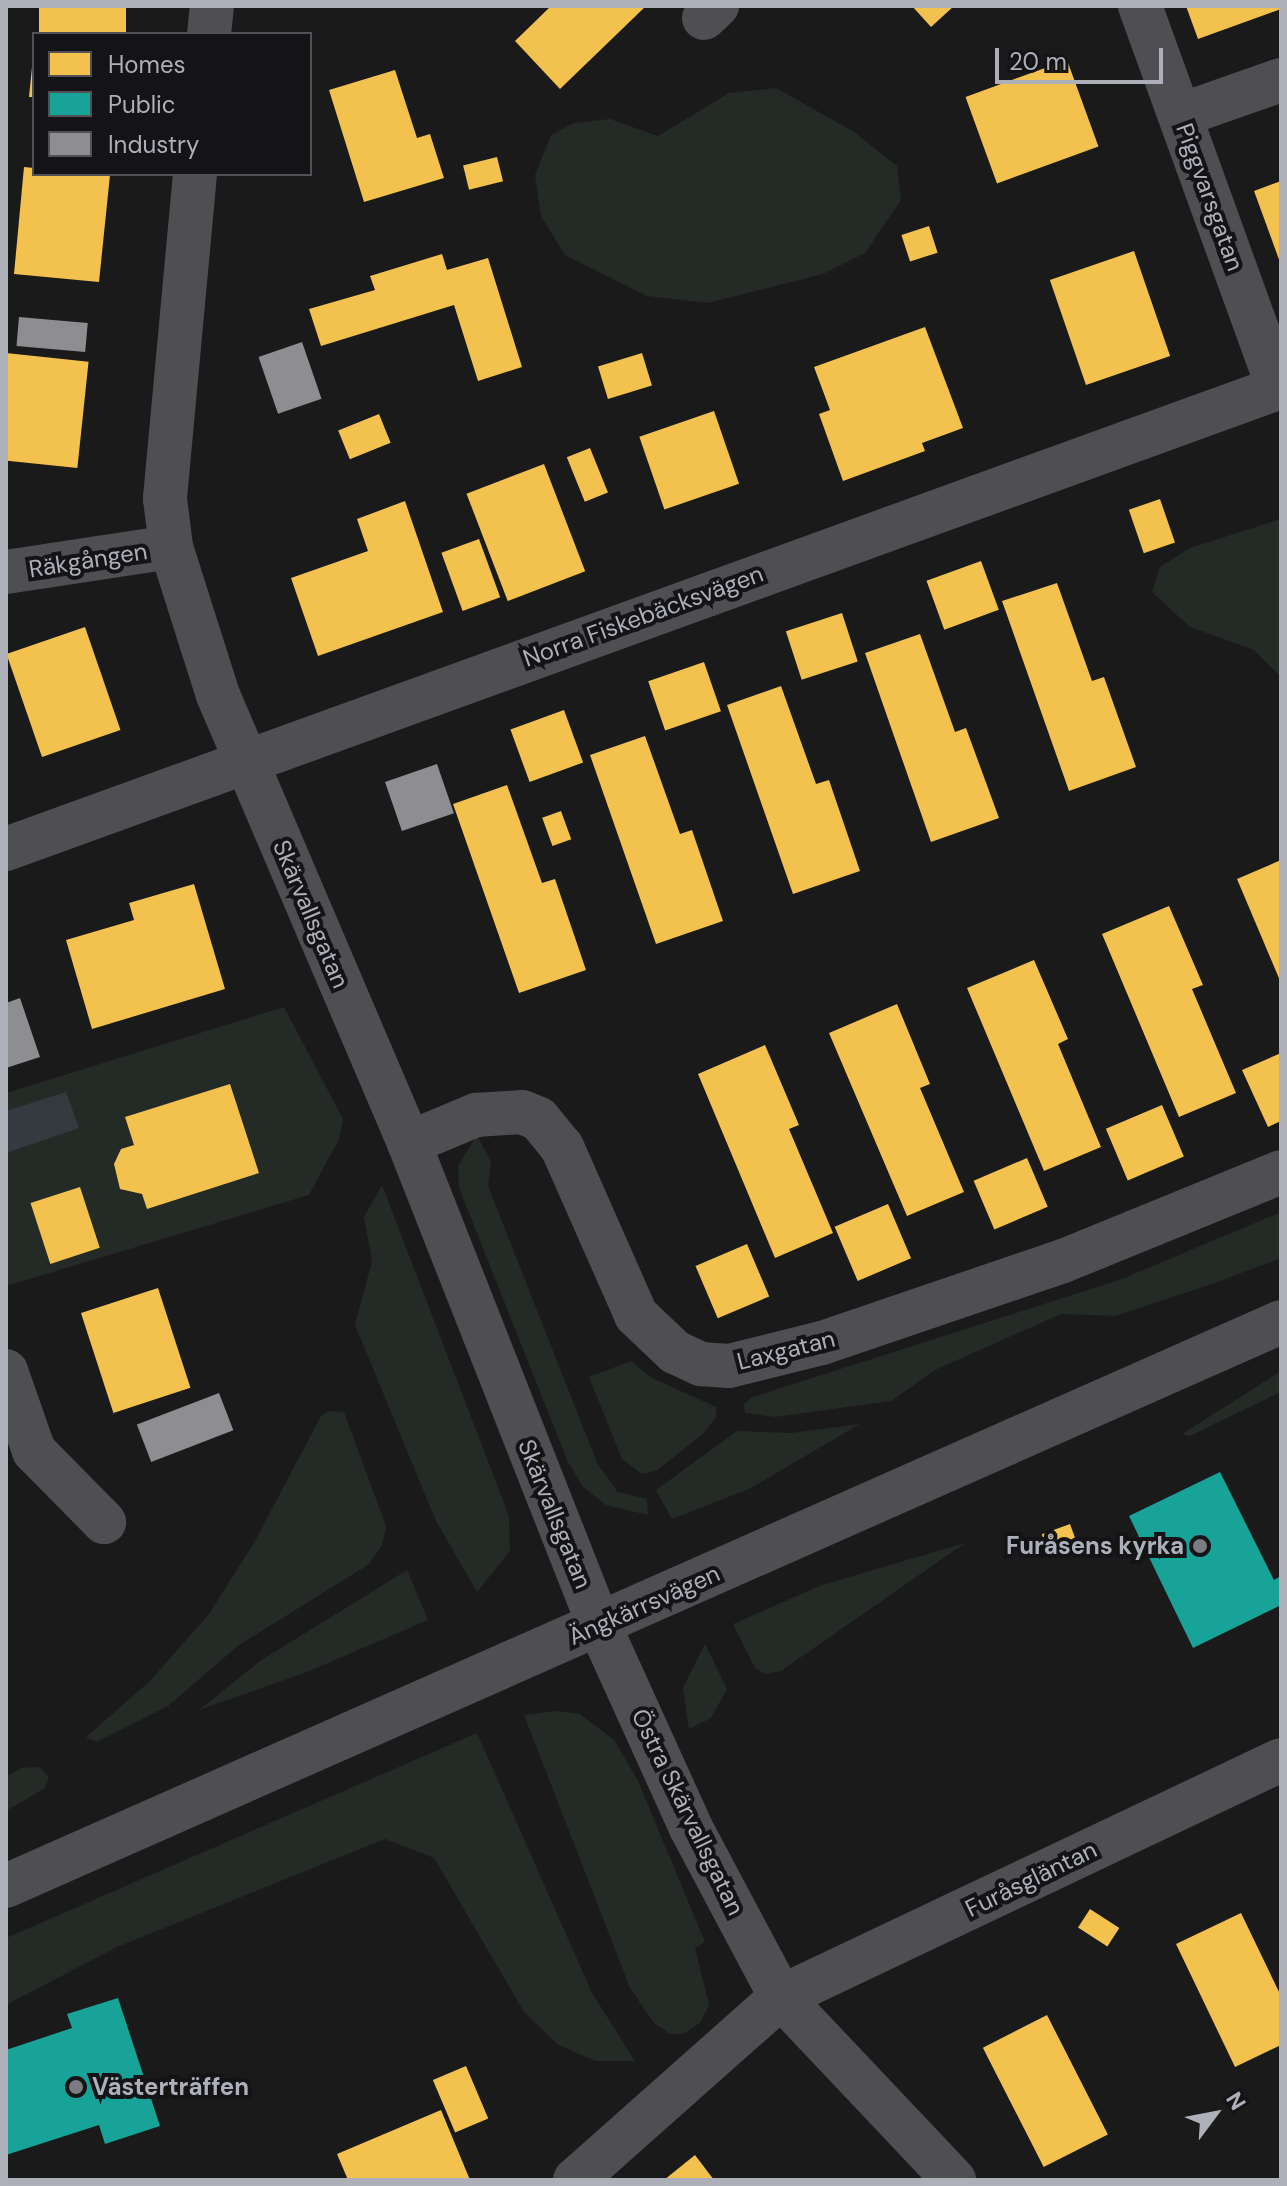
<!DOCTYPE html>
<meta charset="utf-8">
<style>
body{margin:0}
#map{position:relative;width:1287px;height:2186px;overflow:hidden;background:#1a1a1a;font-family:"DM Sans",sans-serif}
div>[style]{position:absolute}
.green>*{inset:0;background:#242a25}
.water>*{inset:0;background:#333a40}
.homes>*{inset:0;background:#f2c14e;transform-origin:0 0}
.public>*{inset:0;background:#17a398}
.industry>*{inset:0;background:#8d8d92;transform-origin:0 0}
.minor>*{height:44px;margin:-22px;padding:0 22px;transform-origin:22px;border-radius:22px;background:#4f4f53}
.dots>*{width:22px;height:22px;translate:-50% -50%;box-sizing:border-box;border:4px solid #141416;border-radius:50%}
span{translate:-50% -50%;white-space:nowrap;text-align:center;line-height:1.15;-webkit-text-stroke:8px #141416;paint-order:stroke}
.street-label{font-size:24px;color:#adb0b9}
.poi-label{font-size:24px;color:#adb0b9;font-weight:700}
.right{translate:-100% -50%;text-align:right}
.left{translate:0 -50%;text-align:left}
.frame{position:absolute;inset:0;border:8px solid #adb0b9;pointer-events:none}
.legend{position:absolute;left:32px;top:32px;width:280px;height:144px;box-sizing:border-box;background:#141416;border:2px solid #515257;margin:0;padding:10px 14px;list-style:none;font-size:24px;color:#adb0b9}
.legend li{display:flex;align-items:center;gap:16px;height:40px}
.legend b{width:40px;border:2px solid #515257}
.north{position:absolute;left:1175px;top:2074px;width:80px;height:80px;-webkit-text-stroke:6px #141416;paint-order:stroke;rotate:58deg;font-size:22px;font-weight:700;line-height:32px;text-align:center;color:#adb0b9}
.north::after{content:'';display:block;margin:auto;width:28px;height:36px;background:#adb0b9;clip-path:polygon(50% 0,100% 100%,50% 72%,0 100%)}
.scale{position:absolute;left:995px;top:48px;width:168px;height:36px;box-sizing:border-box;border:4px solid #adb0b9;border-top:0;padding-left:10px;font-size:24px;line-height:28px;white-space:nowrap;color:#adb0b9;-webkit-text-stroke:6px #141416;paint-order:stroke}
</style>
<div id="map">
<div class="green">
<div style="clip-path:polygon(776px 88px,854px 132px,897px 166px,901px 200px,865px 253px,823px 274px,708px 303px,647px 296px,565px 255px,541px 216px,535px 175px,551px 135px,574px 123px,610px 119px,658px 136px,729px 93px)"></div>
<div style="clip-path:polygon(1281px 519px,1281px 677px,1254px 650px,1190px 627px,1152px 592px,1160px 567px,1190px 548px)"></div>
<div style="clip-path:polygon(284px 1007px,343px 1119px,339px 1139px,309px 1195px,6px 1286px,6px 1093px)"></div>
<div style="clip-path:polygon(477px 1135px,491px 1162px,488px 1186px,598px 1465px,618px 1492px,647px 1499px,648px 1515px,606px 1505px,583px 1487px,568px 1462px,459px 1188px,458px 1166px)"></div>
<div style="clip-path:polygon(382px 1185px,509px 1516px,510px 1551px,477px 1592px,436px 1521px,355px 1325px,372px 1261px,364px 1217px)"></div>
<div style="clip-path:polygon(1281px 1212px,1281px 1258px,1212px 1284px,1115px 1316px,1061px 1314px,935px 1370px,891px 1401px,775px 1417px,745px 1413px,744px 1404px,753px 1397px,1122px 1279px)"></div>
<div style="clip-path:polygon(631px 1361px,652px 1378px,716px 1407px,716px 1417px,703px 1434px,656px 1471px,642px 1474px,622px 1459px,589px 1377px)"></div>
<div style="clip-path:polygon(1281px 1371px,1281px 1392px,1190px 1436px,1182px 1434px)"></div>
<div style="clip-path:polygon(330px 1411px,344px 1412px,386px 1526px,382px 1546px,368px 1565px,239px 1645px,168px 1706px,97px 1742px,86px 1737px,150px 1681px,209px 1614px,255px 1541px,321px 1416px)"></div>
<div style="clip-path:polygon(860px 1424px,749px 1489px,672px 1519px,656px 1490px,737px 1431px,791px 1433px)"></div>
<div style="clip-path:polygon(965px 1543px,781px 1671px,765px 1674px,755px 1668px,733px 1624px,822px 1585px)"></div>
<div style="clip-path:polygon(407px 1570px,428px 1620px,307px 1672px,199px 1710px,260px 1661px)"></div>
<div style="clip-path:polygon(705px 1644px,727px 1689px,711px 1718px,689px 1729px,683px 1688px)"></div>
<div style="clip-path:polygon(555px 1711px,580px 1714px,615px 1741px,638px 1781px,705px 1942px,695px 1948px,709px 2005px,700px 2023px,683px 2034px,670px 2034px,654px 2023px,630px 1988px,524px 1715px)"></div>
<div style="clip-path:polygon(477px 1733px,592px 1993px,635px 2061px,595px 2061px,557px 2044px,524px 2012px,434px 1858px,385px 1839px,117px 1947px,6px 2005px,6px 1938px)"></div>
<div style="clip-path:polygon(39px 1767px,49px 1777px,45px 1788px,6px 1811px,6px 1777px,21px 1768px)"></div>
</div>
<div class="water">
<div style="clip-path:polygon(66px 1092px,79px 1128px,6px 1153px,6px 1111px)"></div>
</div>
<div class="homes">
<div style="left:39px;top:6px;width:87px;height:28px"></div>
<div style="clip-path:polygon(551px 6px,646px 6px,560px 89px,515px 41px)"></div>
<div style="clip-path:polygon(912px 6px,954px 6px,931px 27px)"></div>
<div style="clip-path:polygon(1186px 6px,1281px 6px,1281px 9px,1198px 39px)"></div>
<div style="left:1067px;top:60px;width:92px;height:108px;rotate:70deg"></div>
<div style="clip-path:polygon(32px 67px,34px 67px,34px 97px,29px 97px)"></div>
<div style="clip-path:polygon(395px 70px,417px 138px,430px 134px,444px 178px,364px 202px,329px 90px)"></div>
<div style="left:497px;top:157px;width:25px;height:35px;rotate:76deg"></div>
<div style="clip-path:polygon(24px 167px,34px 168px,34px 174px,110px 175px,99px 282px,14px 274px)"></div>
<div style="clip-path:polygon(1281px 181px,1281px 265px,1254px 191px)"></div>
<div style="left:929px;top:226px;width:28px;height:29px;rotate:72deg"></div>
<div style="left:1134px;top:251px;width:111px;height:89px;rotate:71deg"></div>
<div style="clip-path:polygon(442px 254px,447px 270px,488px 258px,522px 367px,478px 381px,454px 305px,321px 346px,309px 309px,375px 290px,370px 276px)"></div>
<div style="clip-path:polygon(925px 327px,963px 428px,922px 443px,925px 451px,843px 481px,819px 414px,830px 410px,814px 367px)"></div>
<div style="left:6px;top:353px;width:83px;height:107px;rotate:6deg"></div>
<div style="left:642px;top:353px;width:34px;height:46px;rotate:73deg"></div>
<div style="left:714px;top:411px;width:77px;height:79px;rotate:71deg"></div>
<div style="left:379px;top:414px;width:31px;height:44px;rotate:68deg"></div>
<div style="left:590px;top:448px;width:48px;height:25px;rotate:68deg"></div>
<div style="left:544px;top:464px;width:115px;height:83px;rotate:69deg"></div>
<div style="left:1160px;top:499px;width:46px;height:33px;rotate:71deg"></div>
<div style="clip-path:polygon(405px 501px,443px 612px,318px 656px,291px 578px,368px 551px,357px 519px)"></div>
<div style="left:479px;top:539px;width:62px;height:40px;rotate:70deg"></div>
<div style="left:981px;top:561px;width:52px;height:58px;rotate:70deg"></div>
<div style="clip-path:polygon(1057px 583px,1092px 681px,1104px 677px,1136px 767px,1069px 791px,1002px 601px)"></div>
<div style="left:842px;top:613px;width:51px;height:59px;rotate:72deg"></div>
<div style="left:85px;top:627px;width:109px;height:83px;rotate:71deg"></div>
<div style="clip-path:polygon(920px 634px,955px 732px,966px 728px,999px 818px,931px 842px,865px 653px)"></div>
<div style="left:704px;top:662px;width:52px;height:59px;rotate:71deg"></div>
<div style="clip-path:polygon(781px 686px,816px 784px,829px 780px,860px 871px,793px 894px,727px 705px)"></div>
<div style="left:564px;top:710px;width:56px;height:57px;rotate:70deg"></div>
<div style="clip-path:polygon(645px 736px,680px 834px,692px 830px,723px 921px,656px 944px,590px 755px)"></div>
<div style="clip-path:polygon(507px 785px,542px 883px,555px 879px,586px 970px,519px 993px,453px 804px)"></div>
<div style="left:561px;top:811px;width:30px;height:20px;rotate:70deg"></div>
<div style="clip-path:polygon(1281px 860px,1281px 983px,1237px 879px)"></div>
<div style="clip-path:polygon(194px 884px,225px 989px,92px 1029px,66px 940px,134px 920px,129px 903px)"></div>
<div style="clip-path:polygon(1169px 906px,1203px 985px,1192px 989px,1236px 1093px,1179px 1117px,1102px 934px)"></div>
<div style="clip-path:polygon(1034px 960px,1068px 1039px,1058px 1044px,1101px 1147px,1044px 1171px,967px 988px)"></div>
<div style="clip-path:polygon(897px 1004px,930px 1084px,920px 1088px,964px 1192px,907px 1216px,829px 1033px)"></div>
<div style="clip-path:polygon(765px 1045px,799px 1125px,789px 1129px,833px 1233px,775px 1258px,698px 1074px)"></div>
<div style="clip-path:polygon(1281px 1053px,1281px 1121px,1268px 1127px,1242px 1070px)"></div>
<div style="clip-path:polygon(230px 1084px,259px 1173px,147px 1209px,142px 1194px,120px 1189px,114px 1164px,121px 1149px,134px 1145px,125px 1117px)"></div>
<div style="left:1162px;top:1105px;width:56px;height:61px;rotate:67deg"></div>
<div style="left:1027px;top:1158px;width:53px;height:58px;rotate:67deg"></div>
<div style="left:80px;top:1187px;width:64px;height:52px;rotate:72deg"></div>
<div style="left:888px;top:1204px;width:59px;height:58px;rotate:67deg"></div>
<div style="left:747px;top:1244px;width:57px;height:56px;rotate:67deg"></div>
<div style="left:158px;top:1288px;width:105px;height:81px;rotate:72deg"></div>
<div style="left:1070px;top:1524px;width:15px;height:30px;rotate:70deg"></div>
<div style="left:1090px;top:1909px;width:35px;height:22px;rotate:33deg"></div>
<div style="clip-path:polygon(1241px 1913px,1281px 1996px,1281px 2045px,1235px 2067px,1176px 1944px)"></div>
<div style="left:1047px;top:2015px;width:134px;height:72px;rotate:63deg"></div>
<div style="left:466px;top:2066px;width:57px;height:36px;rotate:67deg"></div>
<div style="clip-path:polygon(441px 2110px,470px 2180px,348px 2180px,337px 2154px)"></div>
<div style="clip-path:polygon(695px 2155px,714px 2180px,664px 2180px)"></div>
</div>
<div class="public">
<div style="clip-path:polygon(1220px 1472px,1274px 1580px,1281px 1576px,1281px 1605px,1193px 1648px,1129px 1516px)"></div>
<div style="clip-path:polygon(118px 1998px,160px 2126px,105px 2144px,99px 2125px,6px 2155px,6px 2050px,72px 2028px,67px 2014px)"></div>
</div>
<div class="industry">
<div style="left:19px;top:317px;width:69px;height:29px;rotate:5deg"></div>
<div style="left:302px;top:342px;width:60px;height:46px;rotate:71deg"></div>
<div style="left:437px;top:764px;width:52px;height:55px;rotate:71deg"></div>
<div style="clip-path:polygon(20px 998px,40px 1057px,6px 1068px,6px 1003px)"></div>
<div style="left:219px;top:1393px;width:40px;height:88px;rotate:69deg"></div>
</div>
<div class="minor">
<div style="left:1140px;top:6px;width:406px;rotate:70.1deg"></div>
<div style="left:704px;top:18px;width:18px;rotate:-43deg"></div>
<div style="left:209px;top:34px;width:28px;rotate:-84deg"></div>
<div style="left:1181px;top:115px;width:106px;rotate:-19.3deg"></div>
<div style="left:195px;top:174px;width:326px;rotate:95.3deg"></div>
<div style="left:165px;top:499px;width:48px;rotate:82.9deg"></div>
<div style="left:171px;top:547px;width:155px;rotate:72.4deg"></div>
<div style="left:218px;top:695px;width:487px;rotate:66.9deg"></div>
<div style="left:409px;top:1143px;width:518px;rotate:68.49deg"></div>
<div style="left:599px;top:1625px;width:223px;rotate:65.6deg"></div>
<div style="left:691px;top:1828px;width:191px;rotate:62deg"></div>
<div style="left:781px;top:1997px;width:252px;rotate:46.6deg"></div>
<div style="left:6px;top:572px;width:167px;rotate:-8.6deg"></div>
<div style="left:6px;top:849px;width:1356px;rotate:-19.92deg"></div>
<div style="left:409px;top:1143px;width:73px;rotate:-22.7deg"></div>
<div style="left:476px;top:1115px;width:46px;rotate:-3.7deg"></div>
<div style="left:522px;top:1112px;width:18px;rotate:22deg"></div>
<div style="left:539px;top:1119px;width:36px;rotate:51deg"></div>
<div style="left:562px;top:1147px;width:184px;rotate:66.2deg"></div>
<div style="left:636px;top:1315px;width:54px;rotate:43.5deg"></div>
<div style="left:675px;top:1352px;width:29px;rotate:25deg"></div>
<div style="left:701px;top:1364px;width:28px;rotate:4deg"></div>
<div style="left:729px;top:1366px;width:96px;rotate:-13.9deg"></div>
<div style="left:822px;top:1343px;width:255px;rotate:-18.8deg"></div>
<div style="left:1063px;top:1261px;width:235px;rotate:-22.2deg"></div>
<div style="left:6px;top:1371px;width:85px;rotate:70.7deg"></div>
<div style="left:34px;top:1451px;width:100px;rotate:45.4deg"></div>
<div style="left:6px;top:1886px;width:1394px;rotate:-23.86deg"></div>
<div style="left:575px;top:2180px;width:276px;rotate:-41.6deg"></div>
<div style="left:781px;top:1997px;width:553px;rotate:-25.36deg"></div>
</div>
<div class="dots">
<div style="left:1200px;top:1546px;background:#7a7c81"></div>
<div style="left:76px;top:2087px;background:#7a7c81"></div>
</div>
<div class="street-label">
<span style="left:1210px;top:197px;rotate:70deg">Piggvarsgatan</span>
<span style="left:88px;top:560px;rotate:-9deg">Räkgången</span>
<span style="left:643px;top:616px;rotate:-20deg">Norra Fiskebäcksvägen</span>
<span style="left:311px;top:914px;rotate:67deg">Skärvallsgatan</span>
<span style="left:786px;top:1350px;rotate:-14deg">Laxgatan</span>
<span style="left:555px;top:1514px;rotate:68deg">Skärvallsgatan</span>
<span style="left:644px;top:1605px;rotate:-24deg">Ängkärrsvägen</span>
<span style="left:688px;top:1812px;rotate:64deg">Östra Skärvallsgatan</span>
<span style="left:1031px;top:1879px;rotate:-26deg">Furåsgläntan</span>
</div>
<div class="poi-label">
<span class="right" style="left:1184px;top:1546px">Furåsens kyrka</span>
<span class="left" style="left:92px;top:2087px">Västerträffen</span>
</div>
<div class="frame"></div>
<ul class="legend">
<li><b style="height:22px;background:#f2c14e"></b>Homes</li>
<li><b style="height:22px;background:#17a398"></b>Public</li>
<li><b style="height:22px;background:#8d8d92"></b>Industry</li>
</ul>
<div class="north">N</div>
<div class="scale">20 m</div>
</div>
